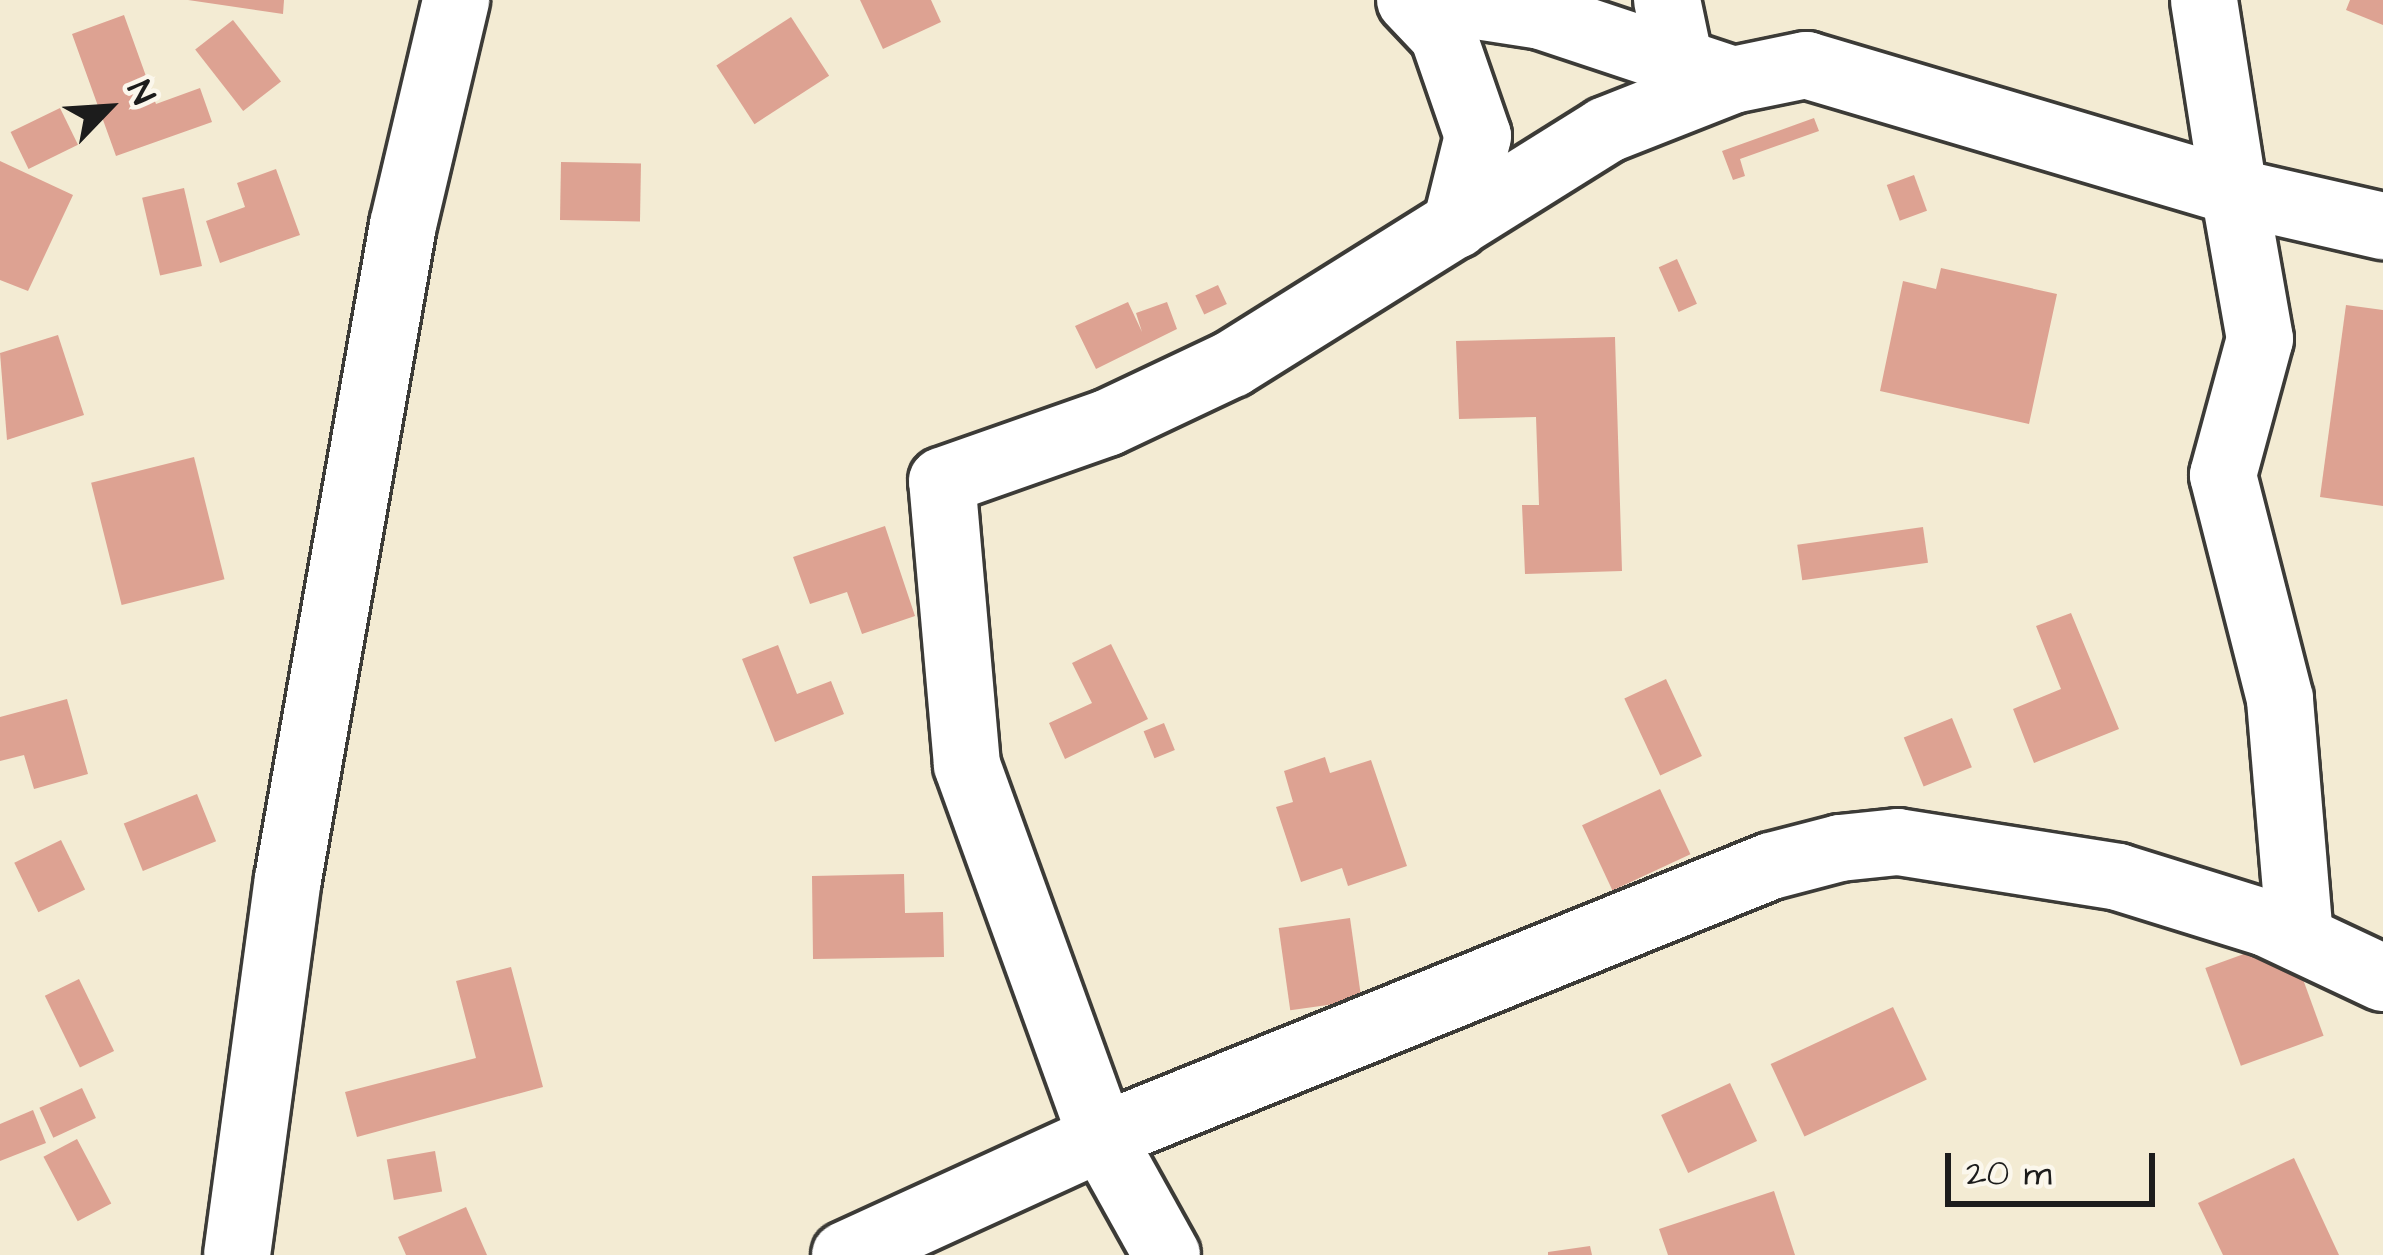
<!DOCTYPE html>
<style>
body{margin:0}
#map{position:relative;width:2383px;height:1255px;overflow:hidden;background:#f3ebd3;font-family:"Architects Daughter",sans-serif}
div>[style]{position:absolute}
.building>*{inset:0;background:#dda292;transform-origin:0 0}
.roads{filter:drop-shadow(3px 0 #3c3b37) drop-shadow(-3px 0 #3c3b37) drop-shadow(0 3px #3c3b37) drop-shadow(0 -3px #3c3b37)}
.minor>*{height:66px;margin:-33px;padding:0 33px;transform-origin:33px;border-radius:33px;background:#fff}
span{translate:-50% -50%;white-space:nowrap;text-align:center;line-height:1.15;-webkit-text-stroke:10px #fbf7ec;paint-order:stroke}
.north{position:absolute;left:48px;top:48px;width:120px;height:120px;-webkit-text-stroke:9px #fbf7ec;paint-order:stroke;rotate:65deg;font-size:33px;font-weight:700;line-height:48px;text-align:center;color:#1c1c1c}
.north::after{content:'';display:block;margin:auto;width:42px;height:54px;background:#1c1c1c;clip-path:polygon(50% 0,100% 100%,50% 72%,0 100%)}
.scale{position:absolute;left:1945px;top:1153px;width:210px;height:54px;box-sizing:border-box;border:6px solid #1c1c1c;border-top:0;padding-left:15px;font-size:36px;line-height:42px;white-space:nowrap;color:#1c1c1c;-webkit-text-stroke:9px #fbf7ec;paint-order:stroke}
</style>
<div id="map">
<div class="building">
<div style="clip-path:polygon(188px 0,284px 0,283px 14px)"></div>
<div style="clip-path:polygon(860px 0,931px 0,941px 22px,883px 49px)"></div>
<div style="clip-path:polygon(2350px 0,2383px 0,2383px 25px,2346px 10px)"></div>
<div style="clip-path:polygon(124px 15px,156px 104px,200px 88px,212px 122px,116px 156px,72px 34px)"></div>
<div style="left:791px;top:17px;width:70px;height:89px;rotate:57deg"></div>
<div style="left:233px;top:20px;width:78px;height:48px;rotate:52deg"></div>
<div style="left:60px;top:108px;width:41px;height:55px;rotate:64deg"></div>
<div style="clip-path:polygon(1814px 118px,1819px 131px,1740px 159px,1745px 176px,1733px 180px,1722px 151px)"></div>
<div style="clip-path:polygon(0 161px,73px 195px,28px 291px,0 280px)"></div>
<div style="left:561px;top:162px;width:80px;height:58px;rotate:1deg"></div>
<div style="clip-path:polygon(276px 169px,300px 235px,220px 263px,206px 221px,245px 207px,237px 183px)"></div>
<div style="left:1914px;top:175px;width:38px;height:29px;rotate:70deg"></div>
<div style="left:184px;top:188px;width:80px;height:43px;rotate:77deg"></div>
<div style="left:1677px;top:259px;width:49px;height:20px;rotate:66deg"></div>
<div style="clip-path:polygon(1941px 268px,2057px 294px,2029px 424px,1880px 391px,1903px 281px,1936px 289px)"></div>
<div style="left:1218px;top:285px;width:21px;height:25px;rotate:65deg"></div>
<div style="clip-path:polygon(1128px 302px,1142px 332px,1136px 313px,1167px 302px,1177px 329px,1096px 369px,1075px 326px)"></div>
<div style="clip-path:polygon(2346px 305px,2383px 310px,2383px 506px,2320px 497px)"></div>
<div style="clip-path:polygon(58px 335px,84px 415px,7px 440px,0 353px)"></div>
<div style="clip-path:polygon(1615px 337px,1622px 571px,1525px 574px,1522px 505px,1539px 505px,1536px 417px,1459px 419px,1456px 341px)"></div>
<div style="left:194px;top:457px;width:126px;height:106px;rotate:76deg"></div>
<div style="clip-path:polygon(885px 526px,915px 616px,862px 634px,847px 592px,810px 604px,793px 557px)"></div>
<div style="left:1923px;top:527px;width:36px;height:127px;rotate:82deg"></div>
<div style="clip-path:polygon(2071px 613px,2119px 729px,2034px 763px,2013px 709px,2061px 689px,2036px 626px)"></div>
<div style="clip-path:polygon(1111px 644px,1148px 719px,1065px 759px,1049px 723px,1092px 703px,1072px 663px)"></div>
<div style="clip-path:polygon(778px 645px,797px 694px,831px 681px,844px 714px,775px 742px,742px 659px)"></div>
<div style="left:1666px;top:679px;width:85px;height:46px;rotate:65deg"></div>
<div style="clip-path:polygon(67px 699px,88px 774px,34px 789px,24px 755px,0 761px,0 717px)"></div>
<div style="left:1952px;top:718px;width:53px;height:52px;rotate:68deg"></div>
<div style="left:1164px;top:723px;width:29px;height:22px;rotate:68deg"></div>
<div style="clip-path:polygon(1325px 757px,1330px 773px,1371px 760px,1407px 866px,1348px 886px,1342px 868px,1301px 882px,1276px 807px,1293px 802px,1284px 771px)"></div>
<div style="left:1660px;top:789px;width:72px;height:86px;rotate:65deg"></div>
<div style="left:197px;top:794px;width:51px;height:79px;rotate:68deg"></div>
<div style="left:61px;top:840px;width:55px;height:52px;rotate:64deg"></div>
<div style="clip-path:polygon(904px 874px,905px 913px,943px 912px,944px 957px,813px 959px,812px 876px)"></div>
<div style="left:1350px;top:918px;width:83px;height:72px;rotate:82deg"></div>
<div style="left:2288px;top:938px;width:104px;height:88px;rotate:70deg"></div>
<div style="clip-path:polygon(511px 967px,543px 1087px,357px 1137px,345px 1092px,476px 1058px,456px 981px)"></div>
<div style="left:79px;top:979px;width:80px;height:38px;rotate:64deg"></div>
<div style="left:1893px;top:1007px;width:80px;height:135px;rotate:65deg"></div>
<div style="left:1730px;top:1083px;width:64px;height:76px;rotate:65deg"></div>
<div style="left:82px;top:1088px;width:33px;height:47px;rotate:65deg"></div>
<div style="clip-path:polygon(33px 1110px,46px 1143px,0 1161px,0 1124px)"></div>
<div style="left:77px;top:1139px;width:73px;height:38px;rotate:62deg"></div>
<div style="left:435px;top:1151px;width:41px;height:49px;rotate:80deg"></div>
<div style="clip-path:polygon(2294px 1158px,2339px 1255px,2223px 1255px,2198px 1203px)"></div>
<div style="clip-path:polygon(1774px 1191px,1795px 1255px,1668px 1255px,1659px 1229px)"></div>
<div style="clip-path:polygon(466px 1207px,487px 1255px,406px 1255px,398px 1237px)"></div>
<div style="clip-path:polygon(1590px 1246px,1592px 1255px,1548px 1255px,1548px 1252px)"></div>
</div>
<div class="roads">
<div class="minor">
<div style="left:1410px;top:0;width:48px;rotate:46.7deg"></div>
<div style="left:1443px;top:35px;width:107px;rotate:70.9deg"></div>
<div style="left:1478px;top:136px;width:92px;rotate:103.9deg"></div>
<div style="left:1437px;top:0;width:105px;rotate:8.7deg"></div>
<div style="left:1541px;top:16px;width:202px;rotate:18.4deg"></div>
<div style="left:1733px;top:80px;width:75px;rotate:-11.6deg"></div>
<div style="left:1806px;top:65px;width:446px;rotate:16.5deg"></div>
<div style="left:2234px;top:192px;width:194px;rotate:-98.9deg"></div>
<div style="left:1667px;top:0;width:68px;rotate:78.2deg"></div>
<div style="left:2300px;top:938px;width:240px;rotate:-94.8deg"></div>
<div style="left:2280px;top:699px;width:231px;rotate:-104.3deg"></div>
<div style="left:2223px;top:475px;width:141px;rotate:-74.8deg"></div>
<div style="left:2260px;top:339px;width:149px;rotate:-100deg"></div>
<div style="left:2234px;top:192px;width:153px;rotate:12.9deg"></div>
<div style="left:237px;top:1255px;width:379px;rotate:-82.3deg"></div>
<div style="left:288px;top:879px;width:664px;rotate:-80.03deg"></div>
<div style="left:403px;top:225px;width:231px;rotate:-76.7deg"></div>
<div style="left:845px;top:1255px;width:293px;rotate:-24.6deg"></div>
<div style="left:1111px;top:1133px;width:712px;rotate:-22.03deg"></div>
<div style="left:1771px;top:866px;width:71px;rotate:-14.6deg"></div>
<div style="left:1840px;top:848px;width:58px;rotate:-5.9deg"></div>
<div style="left:1898px;top:842px;width:223px;rotate:9deg"></div>
<div style="left:2118px;top:877px;width:155px;rotate:17.3deg"></div>
<div style="left:2266px;top:923px;width:129px;rotate:25.2deg"></div>
<div style="left:1167px;top:1255px;width:134px;rotate:-119.1deg"></div>
<div style="left:1102px;top:1138px;width:397px;rotate:-109.9deg"></div>
<div style="left:967px;top:765px;width:285px;rotate:-95deg"></div>
<div style="left:942px;top:481px;width:175px;rotate:-19.4deg"></div>
<div style="left:1107px;top:423px;width:138px;rotate:-25.3deg"></div>
<div style="left:1232px;top:364px;width:441px;rotate:-32deg"></div>
<div style="left:1606px;top:130px;width:136px;rotate:-21.5deg"></div>
</div>
</div>
<div class="north">N</div>
<div class="scale">20 m</div>
</div>
